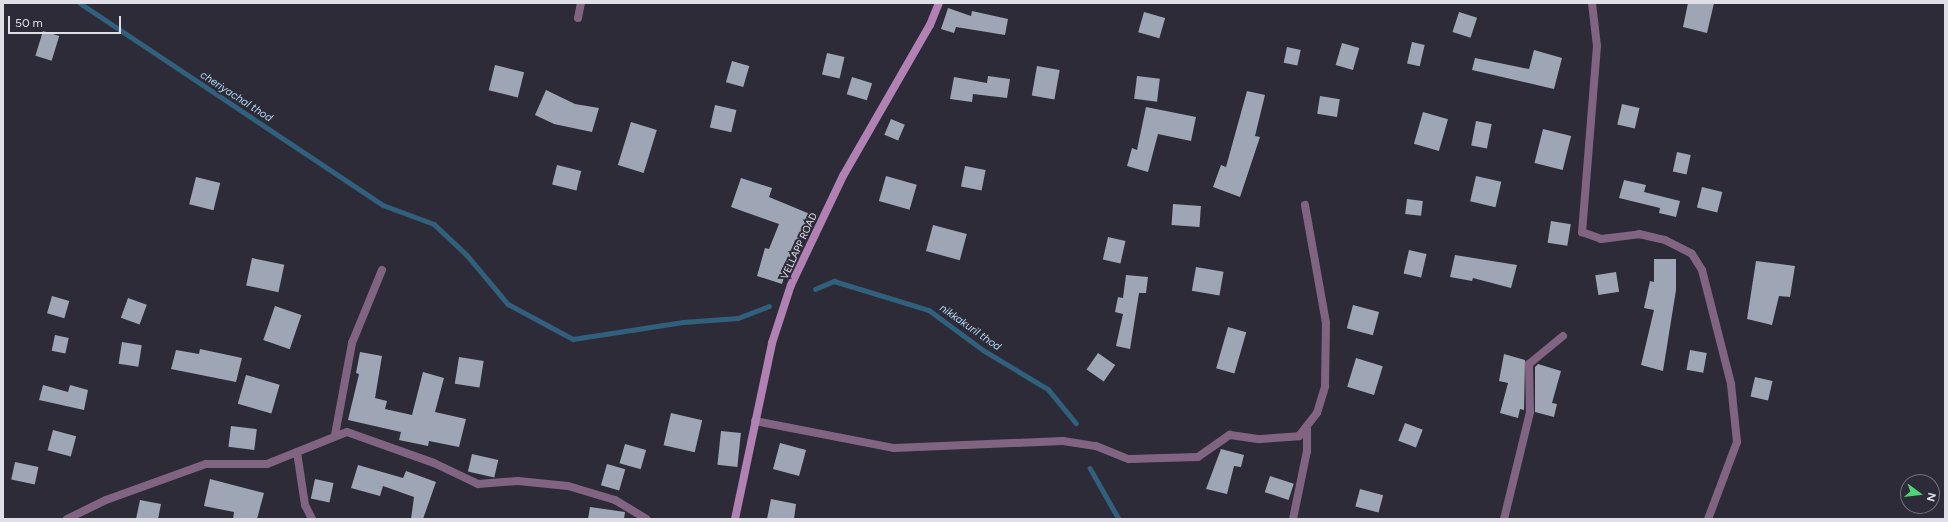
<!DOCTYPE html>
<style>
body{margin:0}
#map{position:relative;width:1948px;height:522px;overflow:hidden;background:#2e2b38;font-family:Figtree,sans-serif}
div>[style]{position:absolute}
.stream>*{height:4.5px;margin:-2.25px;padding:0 2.25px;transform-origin:2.25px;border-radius:2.25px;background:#31607d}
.building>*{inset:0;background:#9ea5b4;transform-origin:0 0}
.minor>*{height:8px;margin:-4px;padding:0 4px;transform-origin:4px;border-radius:4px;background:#816482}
.secondary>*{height:8px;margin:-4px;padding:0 4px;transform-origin:4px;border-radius:4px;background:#b081b2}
span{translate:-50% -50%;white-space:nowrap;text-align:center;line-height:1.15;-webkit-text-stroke:4px #2e2b38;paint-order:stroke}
.street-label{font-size:10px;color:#e0dee7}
.water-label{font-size:11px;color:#afd9f6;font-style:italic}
.frame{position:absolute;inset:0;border:4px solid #e0dee7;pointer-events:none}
.north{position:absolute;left:1900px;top:474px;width:40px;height:40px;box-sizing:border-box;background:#2e2b38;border:1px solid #75737e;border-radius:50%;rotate:105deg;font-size:11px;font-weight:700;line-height:16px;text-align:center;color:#e0dee7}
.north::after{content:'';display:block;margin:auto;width:14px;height:18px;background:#49d778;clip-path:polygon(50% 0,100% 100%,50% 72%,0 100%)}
.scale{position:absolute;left:8px;top:16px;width:113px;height:18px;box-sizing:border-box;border:2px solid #e0dee7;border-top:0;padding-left:5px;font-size:12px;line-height:14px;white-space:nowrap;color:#e0dee7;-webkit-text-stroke:3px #2e2b38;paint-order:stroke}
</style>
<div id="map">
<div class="stream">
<div style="left:80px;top:3px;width:364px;rotate:33.7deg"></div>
<div style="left:383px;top:205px;width:54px;rotate:20.4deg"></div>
<div style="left:434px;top:224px;width:45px;rotate:43.2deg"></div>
<div style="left:467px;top:255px;width:64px;rotate:50.1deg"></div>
<div style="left:508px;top:304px;width:74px;rotate:28.3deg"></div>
<div style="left:573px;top:339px;width:111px;rotate:-8.8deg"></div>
<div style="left:683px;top:322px;width:55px;rotate:-4.2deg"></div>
<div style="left:738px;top:318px;width:33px;rotate:-21deg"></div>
<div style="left:815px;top:289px;width:21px;rotate:-23deg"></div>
<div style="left:834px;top:281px;width:99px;rotate:17deg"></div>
<div style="left:929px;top:310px;width:67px;rotate:36.5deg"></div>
<div style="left:983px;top:350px;width:76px;rotate:31deg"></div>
<div style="left:1048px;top:389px;width:44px;rotate:50.5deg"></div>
<div style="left:1090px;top:468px;width:59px;rotate:60.4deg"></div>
</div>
<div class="building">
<div style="clip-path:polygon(1688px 3px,1714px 3px,1707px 33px,1683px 27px)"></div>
<div style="clip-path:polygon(948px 8px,971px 16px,972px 11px,1008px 19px,1005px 35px,956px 27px,954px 33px,941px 29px)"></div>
<div style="left:1144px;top:12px;width:22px;height:21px;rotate:16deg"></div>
<div style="left:1459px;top:12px;width:19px;height:21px;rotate:18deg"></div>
<div style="left:43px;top:31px;width:17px;height:26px;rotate:17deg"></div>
<div style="left:1412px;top:42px;width:13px;height:22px;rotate:13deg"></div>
<div style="left:1342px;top:43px;width:18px;height:23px;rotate:16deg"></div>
<div style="left:1287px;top:47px;width:14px;height:16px;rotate:12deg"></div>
<div style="clip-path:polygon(1534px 50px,1562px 58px,1554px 89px,1472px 70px,1475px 58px,1529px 69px)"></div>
<div style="left:827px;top:53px;width:18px;height:22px;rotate:13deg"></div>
<div style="left:732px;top:61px;width:18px;height:22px;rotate:16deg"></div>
<div style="left:495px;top:65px;width:30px;height:26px;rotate:14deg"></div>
<div style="left:1037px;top:66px;width:23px;height:30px;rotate:10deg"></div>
<div style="clip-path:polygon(988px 76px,1010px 79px,1007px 98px,973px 94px,972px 102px,950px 99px,954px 77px,987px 83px)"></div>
<div style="left:1137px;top:76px;width:23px;height:23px;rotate:7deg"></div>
<div style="left:852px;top:77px;width:21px;height:18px;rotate:17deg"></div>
<div style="clip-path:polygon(546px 90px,575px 104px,599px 108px,592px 132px,554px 124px,535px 115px)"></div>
<div style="clip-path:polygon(1247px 91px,1265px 95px,1255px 136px,1260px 137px,1240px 197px,1213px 187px,1221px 165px,1226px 167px)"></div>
<div style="left:1320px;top:96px;width:20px;height:18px;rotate:9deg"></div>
<div style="left:1622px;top:104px;width:18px;height:21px;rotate:13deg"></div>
<div style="left:715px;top:105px;width:22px;height:23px;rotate:13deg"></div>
<div style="clip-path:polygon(1146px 107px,1196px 117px,1191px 141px,1158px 134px,1148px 172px,1127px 166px,1132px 148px,1137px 150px)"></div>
<div style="left:1423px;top:112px;width:26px;height:33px;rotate:16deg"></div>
<div style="left:891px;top:119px;width:15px;height:17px;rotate:23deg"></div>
<div style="left:1476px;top:121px;width:16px;height:25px;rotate:11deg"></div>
<div style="left:631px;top:122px;width:27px;height:45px;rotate:17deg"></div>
<div style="left:1543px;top:129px;width:29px;height:35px;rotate:14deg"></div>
<div style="left:1677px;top:152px;width:14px;height:20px;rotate:12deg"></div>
<div style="left:557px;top:165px;width:25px;height:20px;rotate:14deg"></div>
<div style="left:965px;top:166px;width:21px;height:21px;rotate:11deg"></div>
<div style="left:886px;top:176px;width:32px;height:26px;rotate:16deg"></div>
<div style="left:1476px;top:176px;width:26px;height:26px;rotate:13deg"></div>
<div style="left:196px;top:177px;width:25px;height:28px;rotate:14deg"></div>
<div style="clip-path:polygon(741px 178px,772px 188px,769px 197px,810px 214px,799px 242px,795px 240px,782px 284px,757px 276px,765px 248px,769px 249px,779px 224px,731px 207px)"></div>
<div style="clip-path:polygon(1624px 180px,1646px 185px,1644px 192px,1680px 201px,1676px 217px,1659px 213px,1660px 208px,1619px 198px)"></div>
<div style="left:1702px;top:187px;width:21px;height:21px;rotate:14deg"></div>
<div style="left:1407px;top:199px;width:16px;height:15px;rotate:7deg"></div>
<div style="left:1173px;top:204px;width:28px;height:21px;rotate:4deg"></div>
<div style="left:1551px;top:221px;width:20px;height:22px;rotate:9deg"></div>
<div style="left:933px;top:225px;width:35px;height:27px;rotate:15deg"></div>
<div style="left:1108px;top:237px;width:18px;height:23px;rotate:13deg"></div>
<div style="left:1409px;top:250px;width:18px;height:24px;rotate:13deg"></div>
<div style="clip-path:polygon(1455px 255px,1517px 265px,1511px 288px,1473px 278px,1472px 281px,1450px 277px)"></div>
<div style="left:252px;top:258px;width:33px;height:28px;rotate:12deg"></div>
<div style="clip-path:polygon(1654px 259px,1676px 259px,1676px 290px,1663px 371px,1641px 365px,1654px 310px,1644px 308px,1650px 281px,1654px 282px)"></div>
<div style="clip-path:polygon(1756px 261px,1795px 266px,1790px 297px,1779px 296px,1772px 325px,1747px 319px)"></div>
<div style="left:1196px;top:267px;width:28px;height:24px;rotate:10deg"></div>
<div style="left:1616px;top:272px;width:20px;height:21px;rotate:81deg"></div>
<div style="clip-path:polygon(1126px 275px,1148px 277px,1146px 293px,1139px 293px,1130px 349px,1116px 346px,1123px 314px,1115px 312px,1118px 297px,1123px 298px)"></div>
<div style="left:52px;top:296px;width:18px;height:18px;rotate:16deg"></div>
<div style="left:128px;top:298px;width:20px;height:21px;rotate:20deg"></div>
<div style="left:1353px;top:305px;width:27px;height:24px;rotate:15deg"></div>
<div style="left:275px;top:306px;width:28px;height:36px;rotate:19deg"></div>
<div style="left:1228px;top:327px;width:19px;height:43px;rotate:16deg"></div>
<div style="left:55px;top:335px;width:14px;height:16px;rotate:12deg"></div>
<div style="left:122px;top:342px;width:20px;height:22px;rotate:9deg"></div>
<div style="clip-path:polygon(200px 349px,242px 358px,236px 382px,171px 369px,176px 350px,199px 354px)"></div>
<div style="left:1690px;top:350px;width:17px;height:20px;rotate:10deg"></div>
<div style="clip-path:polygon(360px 352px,382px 356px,375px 398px,387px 401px,385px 409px,412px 415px,423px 372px,444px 378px,435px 412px,466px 419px,459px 447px,429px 441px,428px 446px,399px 440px,401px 432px,348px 420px,359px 374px,356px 373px)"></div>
<div style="left:1098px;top:353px;width:21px;height:20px;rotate:35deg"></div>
<div style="clip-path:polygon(1504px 354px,1525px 360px,1524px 410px,1520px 409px,1518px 418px,1500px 413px,1508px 383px,1499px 381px)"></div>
<div style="left:459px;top:357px;width:25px;height:27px;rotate:9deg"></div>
<div style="left:1356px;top:358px;width:28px;height:30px;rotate:17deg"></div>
<div style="clip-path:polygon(1538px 364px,1561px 371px,1552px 403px,1557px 404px,1554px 417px,1535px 412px,1535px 367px)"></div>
<div style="left:246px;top:375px;width:35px;height:30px;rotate:16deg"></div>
<div style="left:1755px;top:377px;width:18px;height:20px;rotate:13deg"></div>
<div style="clip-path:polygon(43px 385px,68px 392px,70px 385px,88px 390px,84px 410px,39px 400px)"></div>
<div style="left:671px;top:413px;width:32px;height:33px;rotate:13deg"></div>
<div style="left:1405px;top:423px;width:19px;height:19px;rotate:21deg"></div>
<div style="left:231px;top:426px;width:26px;height:21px;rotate:7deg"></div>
<div style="left:53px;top:430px;width:24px;height:21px;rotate:15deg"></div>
<div style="left:721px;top:431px;width:20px;height:34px;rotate:6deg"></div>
<div style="left:780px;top:443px;width:27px;height:27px;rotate:15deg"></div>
<div style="left:625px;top:444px;width:22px;height:20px;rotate:16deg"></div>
<div style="clip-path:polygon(1221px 449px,1244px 455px,1241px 467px,1234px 466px,1227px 494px,1206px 489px)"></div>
<div style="left:472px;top:454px;width:27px;height:18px;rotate:13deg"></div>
<div style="left:15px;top:462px;width:24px;height:18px;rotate:12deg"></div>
<div style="left:607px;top:464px;width:19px;height:22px;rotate:16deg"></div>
<div style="clip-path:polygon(358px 465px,403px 478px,406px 471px,436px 482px,423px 519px,411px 519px,414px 497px,383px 486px,380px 496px,351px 488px)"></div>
<div style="left:1270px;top:476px;width:25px;height:17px;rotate:18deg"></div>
<div style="clip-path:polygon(210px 479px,264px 493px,257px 519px,233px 519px,234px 512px,204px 506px)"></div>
<div style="left:315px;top:479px;width:19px;height:20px;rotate:12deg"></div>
<div style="left:1360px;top:489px;width:24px;height:18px;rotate:15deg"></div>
<div style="clip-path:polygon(771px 499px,796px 504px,794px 519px,767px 519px)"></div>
<div style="clip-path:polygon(140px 500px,161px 504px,158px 519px,136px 519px)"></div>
<div style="clip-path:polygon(590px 507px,625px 512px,624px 519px,588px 519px)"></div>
</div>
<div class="minor">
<div style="left:1592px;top:3px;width:43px;rotate:83.4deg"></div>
<div style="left:1597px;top:46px;width:187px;rotate:94.6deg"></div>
<div style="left:1582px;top:232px;width:20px;rotate:20deg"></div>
<div style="left:1601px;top:239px;width:38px;rotate:-7deg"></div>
<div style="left:1639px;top:234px;width:27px;rotate:13deg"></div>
<div style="left:1665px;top:240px;width:30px;rotate:27deg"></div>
<div style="left:1692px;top:254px;width:19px;rotate:58deg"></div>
<div style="left:1702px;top:270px;width:118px;rotate:75.7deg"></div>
<div style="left:1731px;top:384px;width:58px;rotate:84.1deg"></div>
<div style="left:1737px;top:442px;width:82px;rotate:110.6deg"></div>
<div style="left:578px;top:18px;width:15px;rotate:-79deg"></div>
<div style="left:755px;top:421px;width:142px;rotate:11deg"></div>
<div style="left:894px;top:448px;width:169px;rotate:-2.4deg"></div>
<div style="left:1063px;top:441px;width:33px;rotate:9deg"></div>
<div style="left:1096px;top:446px;width:35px;rotate:22deg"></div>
<div style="left:1129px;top:459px;width:69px;rotate:-1.7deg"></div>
<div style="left:1198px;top:457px;width:39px;rotate:-35deg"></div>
<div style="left:1230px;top:435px;width:30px;rotate:8deg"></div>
<div style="left:1260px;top:439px;width:39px;rotate:-4deg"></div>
<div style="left:1299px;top:436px;width:29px;rotate:-52deg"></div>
<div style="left:1317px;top:413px;width:28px;rotate:-73deg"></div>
<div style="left:1325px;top:386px;width:63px;rotate:-89.1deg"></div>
<div style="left:1326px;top:323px;width:120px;rotate:-100.1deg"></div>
<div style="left:335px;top:435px;width:94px;rotate:-79.5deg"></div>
<div style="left:352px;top:343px;width:79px;rotate:-67.7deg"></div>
<div style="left:297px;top:452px;width:54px;rotate:81.4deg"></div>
<div style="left:305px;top:505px;width:16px;rotate:63deg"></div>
<div style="left:67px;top:519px;width:43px;rotate:-26deg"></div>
<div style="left:106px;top:500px;width:106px;rotate:-19.8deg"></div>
<div style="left:206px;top:464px;width:61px"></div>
<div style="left:267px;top:464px;width:86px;rotate:-21.8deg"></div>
<div style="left:347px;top:432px;width:92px;rotate:19.6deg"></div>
<div style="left:434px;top:463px;width:49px;rotate:25.5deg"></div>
<div style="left:478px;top:484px;width:40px;rotate:-4.3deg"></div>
<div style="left:518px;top:481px;width:50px;rotate:5.7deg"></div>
<div style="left:568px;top:486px;width:49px;rotate:16.6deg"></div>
<div style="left:615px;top:500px;width:37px;rotate:31deg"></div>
<div style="left:1293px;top:519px;width:69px;rotate:-78.4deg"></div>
<div style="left:1307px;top:451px;width:23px;rotate:-90deg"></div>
<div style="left:1504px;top:519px;width:110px;rotate:-76.3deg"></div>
<div style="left:1530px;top:412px;width:48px;rotate:-91.2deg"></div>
<div style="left:1529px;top:364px;width:44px;rotate:-39.5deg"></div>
</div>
<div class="secondary">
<div style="left:735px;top:519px;width:180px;rotate:-78.1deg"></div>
<div style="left:772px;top:343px;width:61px;rotate:-71.9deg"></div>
<div style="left:791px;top:285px;width:121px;rotate:-64.5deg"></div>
<div style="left:843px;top:176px;width:174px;rotate:-60.1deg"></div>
<div style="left:930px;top:25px;width:24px;rotate:-68deg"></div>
</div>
<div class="street-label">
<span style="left:799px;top:246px;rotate:-65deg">VELLAPP ROAD</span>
</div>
<div class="water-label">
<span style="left:236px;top:97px;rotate:33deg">cheriyachal thod</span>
<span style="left:970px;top:328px;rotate:35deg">nikkakuril thod</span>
</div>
<div class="frame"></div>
<div class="north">N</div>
<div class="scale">50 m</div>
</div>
